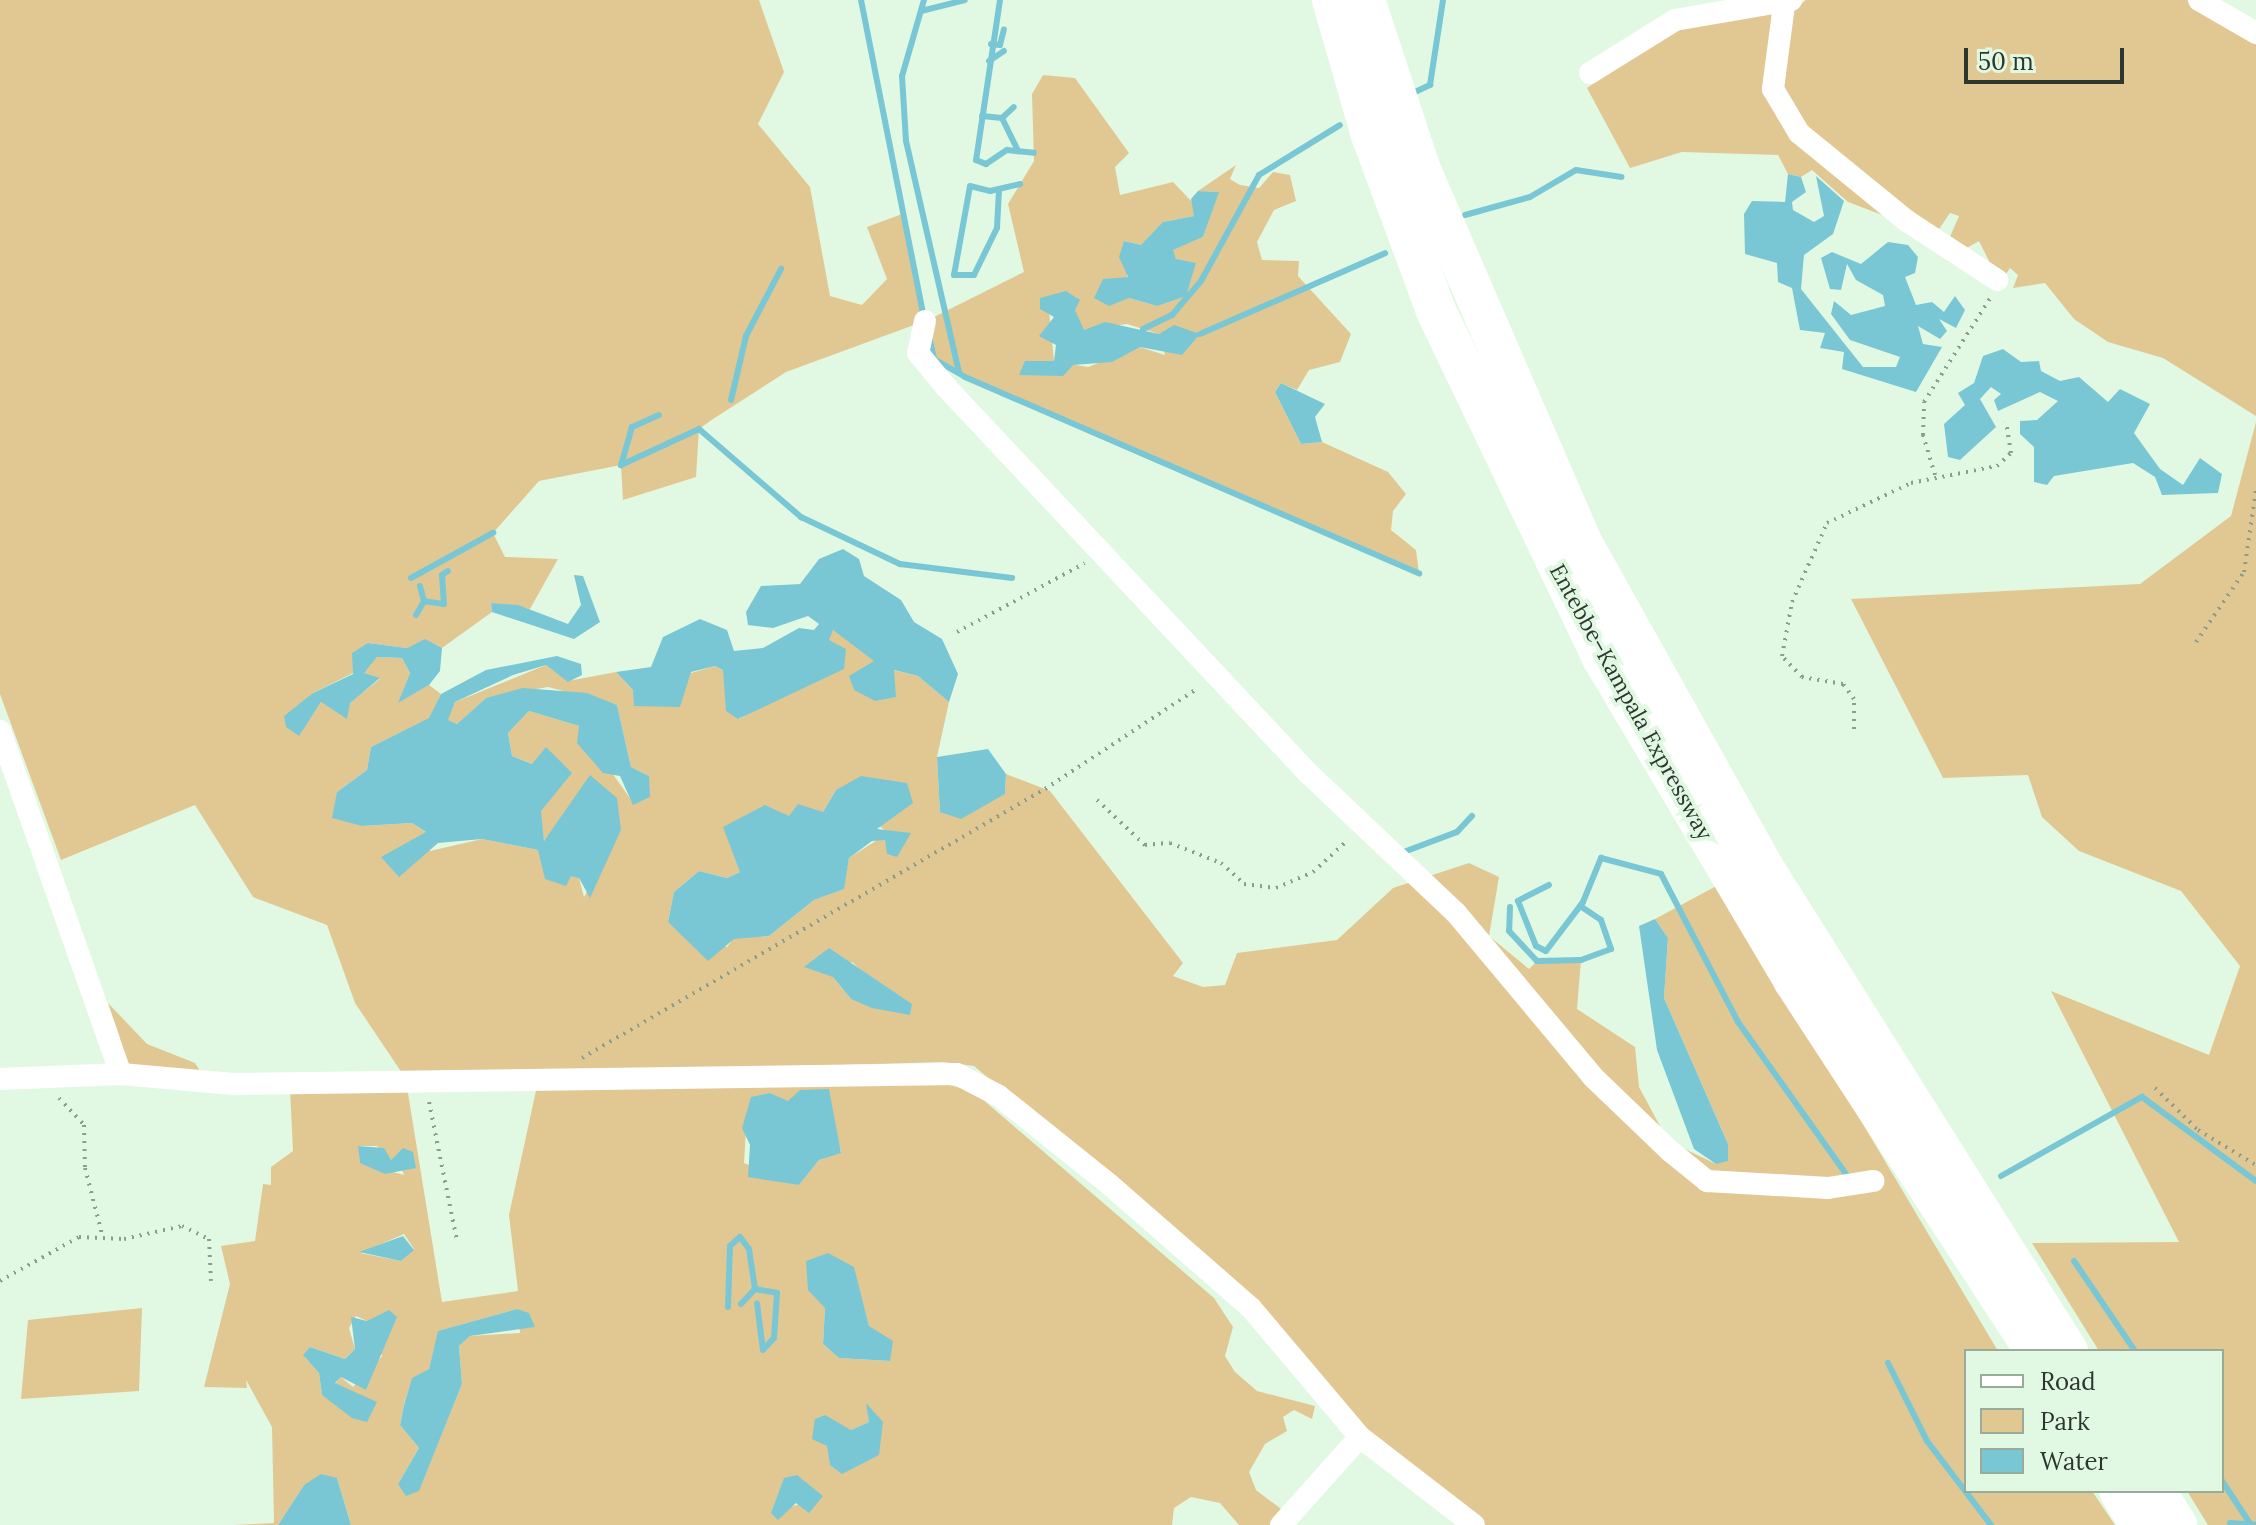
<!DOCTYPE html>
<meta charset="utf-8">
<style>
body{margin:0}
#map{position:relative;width:2256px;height:1525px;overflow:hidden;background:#e1f9e3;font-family:Lora,serif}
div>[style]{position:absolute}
.green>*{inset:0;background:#e1c893}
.water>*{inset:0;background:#79c7d5}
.stream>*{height:6px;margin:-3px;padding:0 3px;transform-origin:3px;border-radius:3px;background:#79c7d5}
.path>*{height:4px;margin-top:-2px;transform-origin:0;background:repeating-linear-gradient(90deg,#8c9d8e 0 2px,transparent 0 8px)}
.street>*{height:22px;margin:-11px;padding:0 11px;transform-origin:11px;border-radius:11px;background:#fff}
.highway>*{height:40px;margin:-20px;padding:0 20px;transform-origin:20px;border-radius:20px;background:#fff}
span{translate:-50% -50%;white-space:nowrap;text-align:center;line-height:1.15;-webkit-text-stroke:8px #e1f9e3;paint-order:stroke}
.street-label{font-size:22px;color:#2e372f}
.legend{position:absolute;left:1964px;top:1349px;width:260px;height:144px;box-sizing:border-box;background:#e1f9e3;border:2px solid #99ab9b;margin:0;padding:10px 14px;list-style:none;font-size:24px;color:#2e372f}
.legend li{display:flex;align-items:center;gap:16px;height:40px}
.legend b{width:40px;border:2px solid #99ab9b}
.scale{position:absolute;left:1964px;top:48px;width:160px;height:36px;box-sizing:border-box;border:4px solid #2e372f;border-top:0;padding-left:10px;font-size:24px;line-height:28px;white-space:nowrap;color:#2e372f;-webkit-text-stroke:6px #e1f9e3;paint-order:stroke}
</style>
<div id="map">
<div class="green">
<div style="clip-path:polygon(evenodd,0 0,759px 0,784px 72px,758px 124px,810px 187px,830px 296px,862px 305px,887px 279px,867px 227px,902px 214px,926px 321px,1024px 272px,1008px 204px,1034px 161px,1032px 94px,1043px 75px,1075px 78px,1129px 153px,1115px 167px,1120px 195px,1173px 182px,1195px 205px,1194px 216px,1163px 222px,1156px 237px,1141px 245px,1124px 241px,1129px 298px,1157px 306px,1176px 259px,1172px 250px,1203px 237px,1218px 192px,1198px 191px,1236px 165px,1230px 179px,1240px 185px,1259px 188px,1273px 172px,1290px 175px,1296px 201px,1274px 210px,1257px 242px,1262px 260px,1299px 261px,1298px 276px,1351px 334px,1340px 362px,1309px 370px,1297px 390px,1281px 383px,1275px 392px,1301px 444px,1322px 442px,1388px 472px,1406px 494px,1393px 511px,1391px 530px,1416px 550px,1419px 573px,965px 377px,934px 359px,925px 321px,786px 372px,713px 419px,699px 429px,696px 477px,623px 500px,621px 465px,539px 481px,493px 533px,505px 557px,558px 559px,530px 609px,491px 603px,492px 612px,442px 648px,425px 640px,407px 648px,368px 643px,353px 673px,313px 693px,299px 735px,321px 702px,349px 703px,380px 679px,363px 673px,377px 657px,402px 658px,410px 673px,399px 702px,429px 685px,441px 694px,430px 718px,371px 747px,367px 770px,337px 792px,362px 826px,412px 823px,427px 833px,430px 851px,482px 839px,538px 850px,579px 878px,584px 897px,621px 830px,569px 811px,544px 841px,533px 764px,512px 756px,508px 733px,529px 711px,579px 726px,634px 804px,649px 776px,631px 767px,617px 705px,548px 687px,486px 698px,457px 724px,447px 720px,455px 702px,546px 665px,568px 681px,616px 672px,633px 690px,715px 666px,723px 670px,739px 719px,775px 699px,833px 630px,893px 670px,918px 676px,949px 702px,937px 757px,940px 812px,1005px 794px,1006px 774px,1050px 791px,1183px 963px,1173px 976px,1203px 987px,1225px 985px,1237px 953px,1337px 940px,1393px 888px,1469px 863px,1499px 877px,1489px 936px,1529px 969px,1537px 961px,1581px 960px,1577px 1009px,1635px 1047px,1639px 1087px,1668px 1141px,1716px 1164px,1728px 1144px,1664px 998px,1668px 938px,1655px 919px,1720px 884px,1998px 1351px,1966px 1351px,1966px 1491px,2092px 1491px,2115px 1525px,1483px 1525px,1361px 1435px,1120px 1189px,974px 1066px,943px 1062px,637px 1071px,925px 1079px,973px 1091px,1214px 1298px,1233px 1327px,1225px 1356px,1235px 1372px,1257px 1391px,1315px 1406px,1312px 1419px,1294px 1410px,1283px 1417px,1287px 1431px,1265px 1444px,1249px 1472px,1256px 1490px,1285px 1512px,1274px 1525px,1239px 1525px,1220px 1503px,1191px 1497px,1174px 1508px,1172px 1525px,351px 1525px,337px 1478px,304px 1485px,278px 1525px,233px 1525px,274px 1523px,272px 1427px,246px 1380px,247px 1388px,204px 1387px,230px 1284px,221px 1246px,255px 1241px,263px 1184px,271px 1185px,271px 1167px,293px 1151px,290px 1089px,407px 1087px,442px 1302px,518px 1291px,509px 1215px,537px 1086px,402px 1073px,355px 1003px,327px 925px,253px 897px,195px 805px,61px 860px,0 694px,0 0,1049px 310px,1084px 330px,1127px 324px,1159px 334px,1165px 355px,1140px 347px,1088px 367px,1054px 361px,1049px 310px,0 0,836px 790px,888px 833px,849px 858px,843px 889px,814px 900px,769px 936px,734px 938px,727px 947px,668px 922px,674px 892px,699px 871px,727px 878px,740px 872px,790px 816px,823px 812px,836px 790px,0 0,852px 962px,876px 984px,911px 1004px,851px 999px,833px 977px,852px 962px,0 0,770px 1093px,834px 1125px,841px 1152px,819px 1160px,799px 1185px,744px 1163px,747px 1115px,770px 1093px,0 0,377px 1146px,391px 1160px,398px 1158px,404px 1175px,360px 1163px,359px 1146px,377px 1146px,0 0,404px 1234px,414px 1249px,401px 1261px,360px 1253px,404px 1234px,0 0,853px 1267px,869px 1326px,889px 1361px,839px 1358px,823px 1344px,825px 1308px,853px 1267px,0 0,517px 1309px,520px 1333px,470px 1336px,459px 1346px,462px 1384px,419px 1490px,398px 1484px,419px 1448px,400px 1425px,404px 1404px,412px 1379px,429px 1369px,439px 1331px,517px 1309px,0 0,356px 1316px,367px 1321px,382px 1356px,353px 1387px,341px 1377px,335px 1384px,352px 1397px,345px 1407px,322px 1395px,319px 1373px,304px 1356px,310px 1347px,345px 1359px,355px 1349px,349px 1328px,356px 1316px,0 0,867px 1404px,879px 1455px,830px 1465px,825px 1416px,851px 1430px,869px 1422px,867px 1404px,0 0,796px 1475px,822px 1497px,771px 1513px,785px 1489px,796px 1475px)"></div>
<div style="clip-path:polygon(1806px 0,2187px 0,2256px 40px,2256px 416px,2163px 358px,2108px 342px,2074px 319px,2045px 283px,2013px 288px,2018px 275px,2010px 268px,2000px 283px,1979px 241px,1958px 253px,1949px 239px,1959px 216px,1950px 213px,1935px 235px,1848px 202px,1812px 170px,1801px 177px,1788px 174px,1778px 155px,1682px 152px,1630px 168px,1587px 88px,1680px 24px,1790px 12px)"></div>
<div style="clip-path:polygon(2256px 422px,2256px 1525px,2208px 1525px,2187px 1491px,2222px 1491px,2222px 1351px,2099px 1351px,2032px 1243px,2179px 1242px,2051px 991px,2209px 1055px,2240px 966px,2181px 891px,2079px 851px,2042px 817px,2028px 775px,1943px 778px,1851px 599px,2140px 584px,2231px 516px)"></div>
<div style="clip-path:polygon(108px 1003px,147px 1044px,195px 1063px,202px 1074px,112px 1062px,120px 1038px)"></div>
<div style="clip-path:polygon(142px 1308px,139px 1391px,21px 1399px,28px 1320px)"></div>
</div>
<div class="water">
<div style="clip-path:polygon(1788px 174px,1801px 177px,1806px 192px,1792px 202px,1793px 210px,1814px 222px,1824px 216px,1816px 176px,1844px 201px,1833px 234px,1804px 255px,1801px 289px,1863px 367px,1896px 367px,1900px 357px,1850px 340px,1831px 314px,1834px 301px,1851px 315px,1885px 306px,1883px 295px,1856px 280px,1847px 264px,1841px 290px,1830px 289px,1821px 258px,1832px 252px,1861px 264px,1888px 242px,1908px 245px,1918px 257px,1915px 273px,1905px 277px,1916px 305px,1932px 302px,1944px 312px,1955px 296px,1965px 310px,1956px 328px,1939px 319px,1947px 331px,1940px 339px,1918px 326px,1923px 344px,1942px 347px,1916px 392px,1842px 369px,1844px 352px,1820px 348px,1825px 333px,1800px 330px,1792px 288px,1778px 282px,1777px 263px,1745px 254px,1744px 214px,1752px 201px,1785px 202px)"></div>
<div style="clip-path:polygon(1198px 191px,1219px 192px,1203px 237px,1173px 250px,1176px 259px,1196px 263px,1186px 296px,1157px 306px,1129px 298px,1109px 306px,1094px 298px,1103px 279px,1128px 277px,1119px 257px,1124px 241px,1141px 245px,1163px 222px,1194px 216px,1191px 199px)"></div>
<div style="clip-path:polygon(1066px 291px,1080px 300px,1075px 310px,1084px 330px,1105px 322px,1159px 334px,1174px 325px,1200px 334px,1182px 355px,1140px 347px,1112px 362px,1073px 365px,1063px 376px,1019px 375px,1025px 361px,1054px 361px,1056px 345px,1039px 336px,1054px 317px,1040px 309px,1040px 298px)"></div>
<div style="clip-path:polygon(2003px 349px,2021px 362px,2039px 361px,2041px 371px,2060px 381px,2079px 377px,2108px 402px,2120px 389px,2150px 404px,2134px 433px,2160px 469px,2183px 485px,2200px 458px,2222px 474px,2218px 493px,2162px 495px,2155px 477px,2133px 463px,2054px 476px,2047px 485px,2034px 482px,2034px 447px,2020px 434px,2020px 421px,2037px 420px,2058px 401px,2040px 392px,1998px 411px,1994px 400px,2001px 394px,1991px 387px,1980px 399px,1996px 427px,1960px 460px,1948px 457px,1944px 424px,1965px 405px,1958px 393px,1974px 383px,1983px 356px)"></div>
<div style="clip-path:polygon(1281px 383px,1325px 404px,1315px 417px,1322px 442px,1301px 444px,1275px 392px)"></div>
<div style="clip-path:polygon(843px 549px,859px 559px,864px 576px,901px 600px,914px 622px,942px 639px,958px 674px,949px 702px,918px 676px,894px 670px,896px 697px,875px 701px,854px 690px,849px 676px,874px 661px,833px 630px,829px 640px,846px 649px,844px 669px,738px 719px,726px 711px,723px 670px,715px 666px,691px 672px,680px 707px,634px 706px,633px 690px,616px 672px,651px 667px,663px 637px,700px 619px,727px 630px,734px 651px,763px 648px,799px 628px,814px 630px,819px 624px,808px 616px,773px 628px,748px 625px,746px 612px,761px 586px,800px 584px,819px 559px)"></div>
<div style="clip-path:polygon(574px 575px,583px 576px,600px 622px,574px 639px,492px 612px,491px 603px,518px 605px,568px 624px,581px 605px)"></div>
<div style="clip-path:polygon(425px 639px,442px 648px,440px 671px,429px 685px,398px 703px,410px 673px,402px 658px,377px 657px,364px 673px,380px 678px,350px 703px,347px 719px,321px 702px,299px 736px,286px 727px,284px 716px,313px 693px,353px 674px,352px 653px,368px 643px,407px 648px)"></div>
<div style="clip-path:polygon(557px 656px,581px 664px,582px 675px,568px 682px,546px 665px,513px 675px,455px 702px,448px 720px,457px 724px,486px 698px,523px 688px,587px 693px,617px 705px,631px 767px,649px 776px,650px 797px,633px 805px,620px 776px,603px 773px,577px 743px,579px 726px,529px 711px,508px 733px,512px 756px,532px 764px,546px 747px,572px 773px,541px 811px,544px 841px,590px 775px,617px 798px,621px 830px,590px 898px,579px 878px,571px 876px,566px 886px,545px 879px,538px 850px,482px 839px,438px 843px,399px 877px,381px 857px,426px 832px,412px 823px,362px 826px,332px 818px,337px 792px,367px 770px,371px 747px,429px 718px,441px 694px,486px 670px)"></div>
<div style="clip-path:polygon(988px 749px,1006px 774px,1005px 794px,961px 819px,940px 812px,937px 757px)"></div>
<div style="clip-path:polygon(861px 776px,907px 783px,913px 803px,877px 829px,911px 833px,897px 857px,887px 854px,885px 840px,872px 841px,849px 858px,844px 889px,814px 900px,769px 936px,734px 939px,708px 961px,668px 922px,674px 892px,699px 871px,727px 878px,740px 872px,723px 827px,765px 805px,789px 816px,798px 804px,823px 812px,836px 790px)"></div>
<div style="clip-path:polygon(1655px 919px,1668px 938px,1664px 998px,1728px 1144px,1728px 1161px,1716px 1164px,1694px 1149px,1657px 1050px,1639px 926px)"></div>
<div style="clip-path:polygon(829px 948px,912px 1004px,910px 1015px,872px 1008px,851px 999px,833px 977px,804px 967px)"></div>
<div style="clip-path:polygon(829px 1089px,841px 1153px,819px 1160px,799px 1185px,748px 1177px,750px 1145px,742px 1128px,751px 1097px,770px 1093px,788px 1101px,800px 1090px)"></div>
<div style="clip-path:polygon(358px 1146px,384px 1148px,391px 1160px,403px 1148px,413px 1152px,416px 1168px,385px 1174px,360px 1163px)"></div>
<div style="clip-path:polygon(403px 1236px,414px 1250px,401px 1261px,359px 1252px)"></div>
<div style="clip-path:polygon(828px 1253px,854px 1267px,869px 1326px,893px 1341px,890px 1361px,839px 1358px,823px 1344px,825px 1308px,808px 1290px,806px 1261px)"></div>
<div style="clip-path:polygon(517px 1309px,529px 1313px,535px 1327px,470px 1336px,459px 1346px,462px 1384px,419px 1491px,406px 1496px,398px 1484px,419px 1448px,400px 1425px,404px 1405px,412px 1378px,429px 1369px,438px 1331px)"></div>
<div style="clip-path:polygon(389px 1310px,397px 1317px,366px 1390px,341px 1377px,335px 1383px,377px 1402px,367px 1422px,352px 1418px,322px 1395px,319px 1373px,303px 1355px,310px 1347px,345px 1359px,355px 1349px,351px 1317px,367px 1321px)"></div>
<div style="clip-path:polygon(866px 1403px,883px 1422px,879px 1455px,842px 1474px,830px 1465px,827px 1446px,812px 1439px,815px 1419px,825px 1415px,851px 1430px,869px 1422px)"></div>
<div style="clip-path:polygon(321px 1474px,337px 1478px,351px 1525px,278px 1525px,304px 1485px)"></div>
<div style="clip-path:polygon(797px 1475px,823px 1496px,809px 1513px,796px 1503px,778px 1520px,771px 1513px,784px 1478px)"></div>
</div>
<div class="stream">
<div style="left:861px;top:0;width:324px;rotate:78.8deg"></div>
<div style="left:924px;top:0;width:79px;rotate:106.1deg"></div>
<div style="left:902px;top:76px;width:65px;rotate:86.5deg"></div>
<div style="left:906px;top:141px;width:237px;rotate:77.1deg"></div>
<div style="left:1000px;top:0;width:162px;rotate:98.5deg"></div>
<div style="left:976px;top:160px;width:11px;rotate:22deg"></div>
<div style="left:986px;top:164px;width:25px;rotate:-34deg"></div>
<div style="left:1007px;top:150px;width:27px;rotate:6deg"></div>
<div style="left:921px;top:11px;width:45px;rotate:-14deg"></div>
<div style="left:991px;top:44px;width:9px;rotate:6deg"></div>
<div style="left:1000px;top:45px;width:16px;rotate:-76deg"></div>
<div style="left:989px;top:61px;width:18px;rotate:-34deg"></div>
<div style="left:1415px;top:92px;width:17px;rotate:-25deg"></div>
<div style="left:1430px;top:85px;width:86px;rotate:-81.3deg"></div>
<div style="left:982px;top:116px;width:20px;rotate:6deg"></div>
<div style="left:1002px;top:118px;width:16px;rotate:-43deg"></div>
<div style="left:1002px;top:118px;width:37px;rotate:64deg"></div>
<div style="left:999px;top:190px;width:38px;rotate:93deg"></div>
<div style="left:997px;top:228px;width:52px;rotate:116.1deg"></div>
<div style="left:974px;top:275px;width:20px;rotate:180deg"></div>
<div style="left:954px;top:275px;width:90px;rotate:-79.8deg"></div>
<div style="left:970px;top:186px;width:21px;rotate:14deg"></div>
<div style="left:990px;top:191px;width:31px;rotate:-13deg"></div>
<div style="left:1465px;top:215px;width:67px;rotate:-15.5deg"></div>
<div style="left:1530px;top:197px;width:53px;rotate:-30.4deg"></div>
<div style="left:1576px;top:170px;width:46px;rotate:8.8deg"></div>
<div style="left:1143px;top:329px;width:32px;rotate:-26deg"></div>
<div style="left:1172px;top:315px;width:45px;rotate:-49.5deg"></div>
<div style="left:1201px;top:281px;width:121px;rotate:-61.3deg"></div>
<div style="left:1259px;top:175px;width:95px;rotate:-31.7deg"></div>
<div style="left:1200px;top:334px;width:202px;rotate:-23.6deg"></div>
<div style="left:930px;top:341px;width:18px;rotate:77deg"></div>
<div style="left:934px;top:359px;width:36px;rotate:30deg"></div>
<div style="left:965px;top:377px;width:495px;rotate:23.4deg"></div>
<div style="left:731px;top:400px;width:66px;rotate:-76.8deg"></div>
<div style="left:746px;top:336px;width:76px;rotate:-62.4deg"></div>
<div style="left:659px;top:415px;width:30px;rotate:156deg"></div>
<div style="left:632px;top:427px;width:40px;rotate:106deg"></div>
<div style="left:621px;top:465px;width:86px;rotate:-24.8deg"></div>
<div style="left:699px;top:429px;width:135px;rotate:40.8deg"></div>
<div style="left:801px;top:517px;width:110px;rotate:25.4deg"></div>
<div style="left:900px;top:564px;width:113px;rotate:7.1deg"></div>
<div style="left:411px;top:578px;width:94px;rotate:-28.8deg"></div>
<div style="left:420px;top:586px;width:16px;rotate:75deg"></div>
<div style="left:424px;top:601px;width:20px;rotate:9deg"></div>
<div style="left:444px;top:604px;width:29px;rotate:-94deg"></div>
<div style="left:442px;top:575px;width:7px;rotate:-34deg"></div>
<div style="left:416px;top:615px;width:16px;rotate:-60deg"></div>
<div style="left:1401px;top:853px;width:60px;rotate:-20.6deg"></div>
<div style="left:1457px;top:832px;width:22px;rotate:-47deg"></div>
<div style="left:1549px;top:885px;width:35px;rotate:153deg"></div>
<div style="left:1518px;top:901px;width:48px;rotate:68.2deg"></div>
<div style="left:1536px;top:946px;width:11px;rotate:27deg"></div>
<div style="left:1546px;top:951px;width:61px;rotate:-52.9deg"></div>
<div style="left:1583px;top:902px;width:48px;rotate:-67.8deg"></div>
<div style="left:1601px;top:858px;width:62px;rotate:14.9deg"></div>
<div style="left:1661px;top:874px;width:167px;rotate:62.5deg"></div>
<div style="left:1738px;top:1022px;width:191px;rotate:54.6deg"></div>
<div style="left:1510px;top:907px;width:24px;rotate:92deg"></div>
<div style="left:1509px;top:931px;width:41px;rotate:47deg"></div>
<div style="left:1537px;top:961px;width:44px;rotate:-1.3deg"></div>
<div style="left:1581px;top:960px;width:32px;rotate:-20deg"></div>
<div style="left:1611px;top:949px;width:31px;rotate:-109deg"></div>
<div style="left:1601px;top:920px;width:25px;rotate:-146deg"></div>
<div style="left:2001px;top:1176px;width:162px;rotate:-29.3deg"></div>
<div style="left:2142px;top:1097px;width:142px;rotate:36.4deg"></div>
<div style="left:2074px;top:1261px;width:109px;rotate:55.9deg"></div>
<div style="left:741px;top:1304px;width:21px;rotate:-47deg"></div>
<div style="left:755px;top:1289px;width:22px;rotate:10deg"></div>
<div style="left:777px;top:1293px;width:45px;rotate:93.8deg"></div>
<div style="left:774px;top:1338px;width:16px;rotate:133deg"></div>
<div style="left:763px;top:1350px;width:47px;rotate:-97.3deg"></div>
<div style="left:728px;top:1307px;width:61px;rotate:-88.1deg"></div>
<div style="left:730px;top:1246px;width:13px;rotate:-42deg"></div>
<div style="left:740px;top:1237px;width:15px;rotate:53deg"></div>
<div style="left:749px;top:1249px;width:40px;rotate:81.5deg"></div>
<div style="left:1888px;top:1363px;width:87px;rotate:63.4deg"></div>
<div style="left:1927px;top:1441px;width:106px;rotate:52.7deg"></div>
<div style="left:2222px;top:1481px;width:53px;rotate:56.6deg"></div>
<div style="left:2230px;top:1523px;width:26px;rotate:4deg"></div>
</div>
<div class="path">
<div style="left:1935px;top:475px;width:42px;rotate:-106.7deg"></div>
<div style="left:1923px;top:435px;width:33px;rotate:-88deg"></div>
<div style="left:1924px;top:402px;width:125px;rotate:-57.5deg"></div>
<div style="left:957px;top:632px;width:145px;rotate:-28.3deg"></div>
<div style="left:2196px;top:642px;width:85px;rotate:-55.6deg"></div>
<div style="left:2244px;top:572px;width:83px;rotate:-81.7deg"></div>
<div style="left:1854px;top:729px;width:30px;rotate:-90deg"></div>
<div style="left:1854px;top:699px;width:19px;rotate:-126deg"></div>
<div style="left:1843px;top:684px;width:42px;rotate:-170.3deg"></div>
<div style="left:1802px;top:677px;width:29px;rotate:-134deg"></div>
<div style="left:1782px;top:656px;width:55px;rotate:-79.5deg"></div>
<div style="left:1792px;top:602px;width:86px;rotate:-66.1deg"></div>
<div style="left:1827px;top:523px;width:93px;rotate:-25.5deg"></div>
<div style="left:1911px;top:483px;width:88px;rotate:-11.2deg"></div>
<div style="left:1997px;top:466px;width:19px;rotate:-43deg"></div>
<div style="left:2011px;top:453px;width:32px;rotate:-99deg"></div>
<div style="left:1097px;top:800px;width:66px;rotate:43.2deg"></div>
<div style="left:1145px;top:845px;width:25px;rotate:-5deg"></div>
<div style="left:1170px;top:843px;width:55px;rotate:21.4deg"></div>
<div style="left:1221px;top:863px;width:31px;rotate:42deg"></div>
<div style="left:1244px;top:884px;width:32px;rotate:7deg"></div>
<div style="left:1276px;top:888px;width:40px;rotate:-23.4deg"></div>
<div style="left:1313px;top:872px;width:47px;rotate:-42.4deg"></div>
<div style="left:582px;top:1058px;width:535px;rotate:-30.16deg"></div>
<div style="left:1045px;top:789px;width:183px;rotate:-33.4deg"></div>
<div style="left:2155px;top:1088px;width:60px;rotate:44.3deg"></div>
<div style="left:2198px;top:1130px;width:68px;rotate:31.1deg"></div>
<div style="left:59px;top:1098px;width:37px;rotate:47deg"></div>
<div style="left:84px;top:1125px;width:43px;rotate:88.7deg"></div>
<div style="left:85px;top:1168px;width:72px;rotate:75.6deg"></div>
<div style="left:429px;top:1102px;width:142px;rotate:78.6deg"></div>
<div style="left:0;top:1281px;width:90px;rotate:-29.1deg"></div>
<div style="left:79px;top:1237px;width:45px;rotate:2.5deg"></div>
<div style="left:124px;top:1239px;width:59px;rotate:-12.6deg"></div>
<div style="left:182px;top:1226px;width:30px;rotate:26deg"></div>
<div style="left:209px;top:1239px;width:42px;rotate:87.3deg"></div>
</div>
<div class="street">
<div style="left:2199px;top:0;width:66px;rotate:30.1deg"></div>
<div style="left:1784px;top:5px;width:85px;rotate:97.5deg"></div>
<div style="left:1773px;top:89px;width:51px;rotate:59.4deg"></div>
<div style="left:1799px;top:133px;width:139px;rotate:39.2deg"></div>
<div style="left:1907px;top:221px;width:108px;rotate:33.2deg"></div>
<div style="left:1590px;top:73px;width:100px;rotate:-31.9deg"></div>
<div style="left:1675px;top:20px;width:118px;rotate:-9.8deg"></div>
<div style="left:925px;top:321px;width:33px;rotate:102deg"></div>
<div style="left:918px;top:353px;width:44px;rotate:50.5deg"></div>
<div style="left:946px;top:387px;width:529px;rotate:46.84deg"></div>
<div style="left:1308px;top:773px;width:204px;rotate:43.4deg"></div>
<div style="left:1456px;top:913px;width:214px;rotate:50.1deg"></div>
<div style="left:1593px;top:1077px;width:107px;rotate:43.9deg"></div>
<div style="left:1670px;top:1151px;width:48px;rotate:39deg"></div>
<div style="left:1707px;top:1181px;width:121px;rotate:3.3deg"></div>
<div style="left:1828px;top:1188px;width:46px;rotate:-8.8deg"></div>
<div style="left:0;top:731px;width:364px;rotate:70.6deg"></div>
<div style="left:121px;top:1074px;width:113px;rotate:5.1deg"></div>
<div style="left:234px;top:1084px;width:723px;rotate:-0.79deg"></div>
<div style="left:957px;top:1074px;width:47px;rotate:27.6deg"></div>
<div style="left:999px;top:1096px;width:142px;rotate:38.7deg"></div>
<div style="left:1110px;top:1185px;width:187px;rotate:41.1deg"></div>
<div style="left:1251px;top:1308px;width:169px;rotate:49.8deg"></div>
<div style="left:1360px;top:1437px;width:144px;rotate:37.7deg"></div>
<div style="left:0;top:1079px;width:121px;rotate:-2.4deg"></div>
<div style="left:1281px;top:1525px;width:118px;rotate:-48.1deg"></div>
</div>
<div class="highway">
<div style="left:1332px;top:0;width:141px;rotate:73.9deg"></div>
<div style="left:1371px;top:135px;width:188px;rotate:69.7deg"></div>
<div style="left:1436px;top:311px;width:382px;rotate:64.4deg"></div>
<div style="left:1601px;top:656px;width:377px;rotate:59.3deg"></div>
<div style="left:1793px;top:980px;width:443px;rotate:56.9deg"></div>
<div style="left:1365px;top:0;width:179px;rotate:71.8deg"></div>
<div style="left:1421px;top:170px;width:408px;rotate:66.6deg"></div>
<div style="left:1583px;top:544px;width:365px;rotate:60.8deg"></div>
<div style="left:1761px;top:863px;width:577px;rotate:57.83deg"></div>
<div style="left:2119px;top:1491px;width:40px;rotate:58deg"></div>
<div style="left:2156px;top:1491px;width:40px;rotate:58deg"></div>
</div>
<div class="street-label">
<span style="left:1631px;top:702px;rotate:61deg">Entebbe–Kampala Expressway</span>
</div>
<ul class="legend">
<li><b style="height:10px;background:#fff"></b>Road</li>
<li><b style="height:22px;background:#e1c893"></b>Park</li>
<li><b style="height:22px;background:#79c7d5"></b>Water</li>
</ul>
<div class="scale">50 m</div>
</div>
